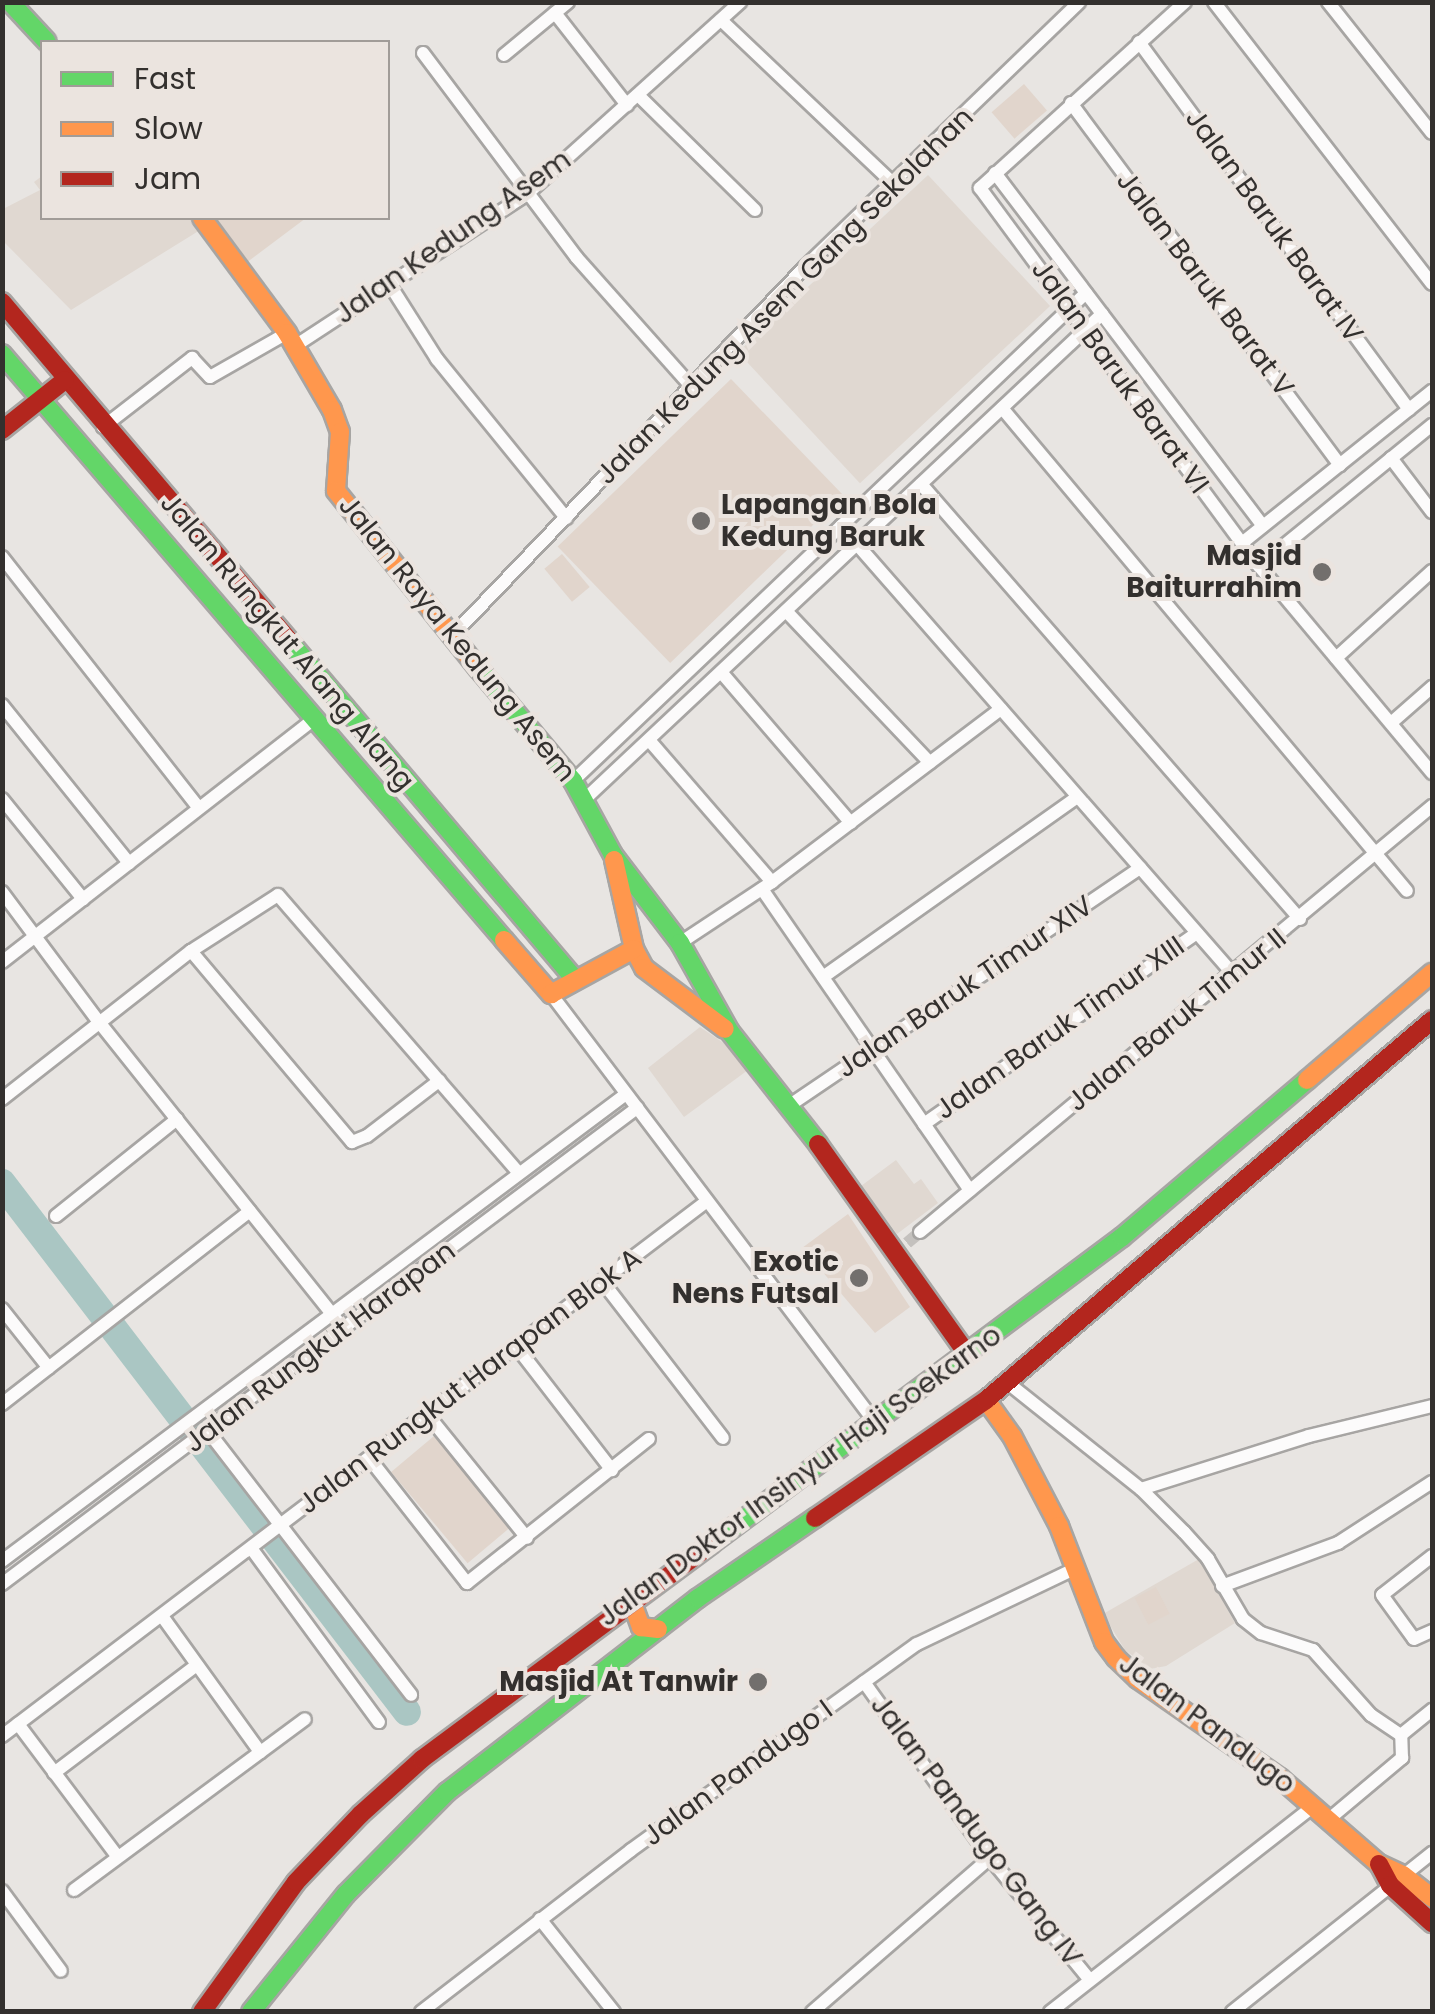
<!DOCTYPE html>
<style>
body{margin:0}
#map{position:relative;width:1435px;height:2014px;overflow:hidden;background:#e8e5e2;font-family:Poppins,sans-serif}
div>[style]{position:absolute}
.built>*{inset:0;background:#e0d8d1;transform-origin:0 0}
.green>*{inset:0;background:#e1d5cc;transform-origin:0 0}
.river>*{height:28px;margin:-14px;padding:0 14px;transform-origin:14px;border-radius:14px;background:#aac6c3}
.street-tunnel>*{height:12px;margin-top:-6px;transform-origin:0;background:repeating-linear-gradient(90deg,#c4c1be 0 12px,transparent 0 18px)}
.roads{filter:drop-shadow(2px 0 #a7a5a3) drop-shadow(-2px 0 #a7a5a3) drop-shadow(0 2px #a7a5a3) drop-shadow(0 -2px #a7a5a3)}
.street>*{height:12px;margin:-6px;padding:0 6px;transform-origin:6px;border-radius:6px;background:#fcfbfb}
.fast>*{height:18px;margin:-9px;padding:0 9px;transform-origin:9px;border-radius:9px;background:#63d668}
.slow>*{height:18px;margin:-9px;padding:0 9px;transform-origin:9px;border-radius:9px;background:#ff974d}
.jam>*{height:18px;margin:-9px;padding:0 9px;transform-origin:9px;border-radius:9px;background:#b3261e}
.dots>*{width:28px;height:28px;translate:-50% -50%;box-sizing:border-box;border:5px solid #ebe4df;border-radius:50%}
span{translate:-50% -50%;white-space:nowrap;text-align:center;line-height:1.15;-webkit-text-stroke:8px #ebe4df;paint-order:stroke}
.street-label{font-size:28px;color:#33302e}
.poi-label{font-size:28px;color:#33302e;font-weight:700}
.left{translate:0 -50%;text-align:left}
.right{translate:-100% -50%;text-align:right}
.frame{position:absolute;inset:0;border:5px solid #33302e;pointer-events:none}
.legend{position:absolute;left:40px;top:40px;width:350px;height:180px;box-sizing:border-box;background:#ebe4df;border:2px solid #a19c98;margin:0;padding:12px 18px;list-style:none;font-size:30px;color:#33302e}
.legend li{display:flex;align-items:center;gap:20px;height:50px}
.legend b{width:50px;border:2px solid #a19c98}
</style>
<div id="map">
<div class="built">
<div style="left:928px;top:175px;width:179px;height:260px;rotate:47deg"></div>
<div style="clip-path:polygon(42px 176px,42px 218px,197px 218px,205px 227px,71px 310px,3px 241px,3px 209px,40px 190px,34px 182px)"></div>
<div style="clip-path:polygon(700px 1027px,731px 1048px,748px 1070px,684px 1117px,648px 1068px)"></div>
<div style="clip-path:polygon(896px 1160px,914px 1184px,921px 1179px,938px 1203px,897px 1234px,861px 1186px)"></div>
<div style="clip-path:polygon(1199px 1559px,1235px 1623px,1166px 1666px,1150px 1669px,1125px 1650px,1103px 1614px)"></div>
</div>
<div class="green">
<div style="left:1024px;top:84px;width:35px;height:43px;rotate:49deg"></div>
<div style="clip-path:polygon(211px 218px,306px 218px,246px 263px)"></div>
<div style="left:731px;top:379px;width:162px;height:241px;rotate:46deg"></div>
<div style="left:562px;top:554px;width:43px;height:23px;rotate:50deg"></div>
<div style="clip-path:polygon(848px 1214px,910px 1307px,875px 1333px,802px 1248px)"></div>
<div style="left:434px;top:1436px;width:119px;height:56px;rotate:50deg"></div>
<div style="left:1156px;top:1587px;width:30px;height:24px;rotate:63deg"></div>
</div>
<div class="river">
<div style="left:2px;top:1183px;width:666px;rotate:52.56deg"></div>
</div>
<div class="street-tunnel">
<div style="left:907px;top:1243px;width:17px;rotate:-40deg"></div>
</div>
<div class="roads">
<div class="street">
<div style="left:1185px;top:2px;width:277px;rotate:137.8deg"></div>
<div style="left:980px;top:188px;width:470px;rotate:53.6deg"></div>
<div style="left:1259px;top:566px;width:270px;rotate:50.1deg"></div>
<div style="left:1214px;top:2px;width:356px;rotate:52.3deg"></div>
<div style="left:1328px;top:2px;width:167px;rotate:51.6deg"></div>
<div style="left:555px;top:13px;width:117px;rotate:52deg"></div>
<div style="left:721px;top:20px;width:238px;rotate:43.5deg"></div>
<div style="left:1139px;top:42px;width:456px;rotate:53.7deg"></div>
<div style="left:423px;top:53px;width:256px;rotate:53.1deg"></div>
<div style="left:577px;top:258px;width:171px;rotate:48.3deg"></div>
<div style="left:504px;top:55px;width:83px;rotate:-39.6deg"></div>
<div style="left:638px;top:95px;width:164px;rotate:44.5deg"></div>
<div style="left:1071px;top:103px;width:451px;rotate:53.4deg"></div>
<div style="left:995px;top:173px;width:443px;rotate:52.8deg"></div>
<div style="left:390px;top:285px;width:88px;rotate:57.6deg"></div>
<div style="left:437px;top:359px;width:205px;rotate:50.9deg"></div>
<div style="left:295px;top:346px;width:277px;rotate:-33.2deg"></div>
<div style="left:527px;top:194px;width:287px;rotate:-42deg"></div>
<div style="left:1002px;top:408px;width:630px;rotate:50.02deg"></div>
<div style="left:103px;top:427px;width:113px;rotate:-37.8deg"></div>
<div style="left:192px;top:358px;width:26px;rotate:47deg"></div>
<div style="left:210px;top:377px;width:89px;rotate:-29.7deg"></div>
<div style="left:1391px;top:458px;width:68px;rotate:52.8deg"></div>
<div style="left:921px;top:484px;width:577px;rotate:48.94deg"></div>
<div style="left:841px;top:526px;width:597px;rotate:48.81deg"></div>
<div style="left:1242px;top:543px;width:243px;rotate:-38.7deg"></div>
<div style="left:2px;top:557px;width:319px;rotate:51.9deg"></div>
<div style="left:1259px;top:566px;width:223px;rotate:-39.2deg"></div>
<div style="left:786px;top:611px;width:209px;rotate:46.5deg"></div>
<div style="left:452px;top:636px;width:511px;rotate:-46.27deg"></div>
<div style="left:805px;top:267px;width:381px;rotate:-44deg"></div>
<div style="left:1336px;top:658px;width:130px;rotate:-42.2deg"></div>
<div style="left:721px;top:672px;width:199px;rotate:49.3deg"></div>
<div style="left:2px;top:705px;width:203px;rotate:51.2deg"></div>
<div style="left:1391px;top:723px;width:55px;rotate:-41.3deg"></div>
<div style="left:649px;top:740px;width:188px;rotate:49.1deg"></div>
<div style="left:573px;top:781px;width:708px;rotate:-43.57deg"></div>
<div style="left:2px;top:799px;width:129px;rotate:51deg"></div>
<div style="left:585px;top:799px;width:709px;rotate:-43.17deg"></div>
<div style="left:762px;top:889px;width:366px;rotate:55.4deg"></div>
<div style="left:2px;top:892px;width:162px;rotate:53.3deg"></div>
<div style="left:99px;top:1022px;width:393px;rotate:51.4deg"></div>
<div style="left:680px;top:943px;width:110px;rotate:-33.5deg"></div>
<div style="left:772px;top:882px;width:287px;rotate:-37.1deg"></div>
<div style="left:191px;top:951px;width:250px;rotate:49.9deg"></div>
<div style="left:352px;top:1142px;width:16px;rotate:-22deg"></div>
<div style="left:367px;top:1136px;width:91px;rotate:-37.4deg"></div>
<div style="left:2px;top:962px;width:394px;rotate:-37.9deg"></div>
<div style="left:823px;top:977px;width:311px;rotate:-35.3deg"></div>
<div style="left:551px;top:994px;width:535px;rotate:52.89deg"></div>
<div style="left:2px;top:1099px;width:240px;rotate:-38.1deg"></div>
<div style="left:191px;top:951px;width:103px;rotate:-32.8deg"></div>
<div style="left:278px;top:895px;width:368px;rotate:49.1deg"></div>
<div style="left:790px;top:1105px;width:423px;rotate:-34.1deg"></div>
<div style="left:924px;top:1124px;width:333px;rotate:-35deg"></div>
<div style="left:56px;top:1216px;width:155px;rotate:-38.7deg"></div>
<div style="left:920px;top:1232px;width:666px;rotate:-39.76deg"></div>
<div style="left:602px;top:1281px;width:198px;rotate:52.4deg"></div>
<div style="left:2px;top:1309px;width:75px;rotate:51.5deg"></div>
<div style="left:516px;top:1346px;width:157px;rotate:52.3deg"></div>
<div style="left:1008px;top:1383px;width:170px;rotate:38.6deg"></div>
<div style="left:1141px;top:1489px;width:61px;rotate:45deg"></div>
<div style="left:1184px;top:1532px;width:36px;rotate:48deg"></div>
<div style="left:1208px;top:1559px;width:69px;rotate:59.7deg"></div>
<div style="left:1243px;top:1619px;width:23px;rotate:38deg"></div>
<div style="left:1261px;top:1633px;width:55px;rotate:18.1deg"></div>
<div style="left:1313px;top:1650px;width:87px;rotate:48.3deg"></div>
<div style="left:1371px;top:1715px;width:36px;rotate:34deg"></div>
<div style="left:2px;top:1404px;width:314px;rotate:-37.9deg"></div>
<div style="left:427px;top:1414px;width:159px;rotate:51.1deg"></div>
<div style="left:208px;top:1431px;width:333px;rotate:52.4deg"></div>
<div style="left:369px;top:1458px;width:159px;rotate:51.9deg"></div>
<div style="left:467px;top:1583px;width:232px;rotate:-38.4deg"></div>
<div style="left:1141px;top:1489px;width:176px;rotate:-17.5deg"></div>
<div style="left:1309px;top:1436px;width:127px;rotate:-13.7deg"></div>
<div style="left:251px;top:1548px;width:216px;rotate:53.7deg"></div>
<div style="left:1432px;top:1556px;width:63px;rotate:142deg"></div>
<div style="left:1382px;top:1595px;width:54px;rotate:54deg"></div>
<div style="left:1414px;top:1639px;width:20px;rotate:-24deg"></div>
<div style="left:2px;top:1561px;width:779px;rotate:-36.81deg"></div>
<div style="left:2px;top:1584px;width:794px;rotate:-36.86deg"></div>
<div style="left:1222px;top:1586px;width:124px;rotate:-20.3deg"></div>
<div style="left:1338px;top:1543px;width:112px;rotate:-33deg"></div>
<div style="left:162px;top:1616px;width:168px;rotate:54.2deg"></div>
<div style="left:864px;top:1682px;width:216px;rotate:54.4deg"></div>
<div style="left:990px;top:1858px;width:156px;rotate:50.7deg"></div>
<div style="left:18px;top:1724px;width:166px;rotate:53.1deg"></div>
<div style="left:1401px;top:1735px;width:40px;rotate:-39deg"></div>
<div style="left:2px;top:1736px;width:885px;rotate:-37.19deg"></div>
<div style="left:54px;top:1773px;width:179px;rotate:-37.1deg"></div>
<div style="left:1328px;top:1820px;width:97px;rotate:-40deg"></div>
<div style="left:1402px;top:1758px;width:23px;rotate:-92deg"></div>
<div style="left:74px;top:1890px;width:287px;rotate:-36.5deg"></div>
<div style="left:2px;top:1891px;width:99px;rotate:53.6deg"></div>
<div style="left:540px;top:1919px;width:119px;rotate:51.5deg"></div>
<div style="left:421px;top:2012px;width:265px;rotate:-37.6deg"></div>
<div style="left:631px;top:1850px;width:352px;rotate:-35.8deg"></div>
<div style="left:917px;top:1644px;width:176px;rotate:-25.5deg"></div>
<div style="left:812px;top:2012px;width:235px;rotate:-40.9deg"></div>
<div style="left:1050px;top:2012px;width:335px;rotate:-38deg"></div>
<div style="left:1232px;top:2012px;width:256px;rotate:-38.5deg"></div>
</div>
<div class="fast">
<div style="left:10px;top:2px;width:54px;rotate:47.2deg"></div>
<div style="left:2px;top:354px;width:772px;rotate:49.41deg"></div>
<div style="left:289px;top:641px;width:444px;rotate:49.8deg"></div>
<div style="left:478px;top:668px;width:148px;rotate:49.9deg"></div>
<div style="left:573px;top:781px;width:84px;rotate:61.6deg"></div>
<div style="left:613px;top:855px;width:111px;rotate:52.7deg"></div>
<div style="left:680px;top:943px;width:102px;rotate:60.7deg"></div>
<div style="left:730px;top:1032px;width:142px;rotate:51.8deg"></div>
<div style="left:711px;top:1544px;width:513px;rotate:-36.76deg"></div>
<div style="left:1122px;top:1237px;width:243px;rotate:-40.3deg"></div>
<div style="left:251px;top:2012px;width:151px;rotate:-51.2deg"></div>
<div style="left:346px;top:1894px;width:144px;rotate:-45.3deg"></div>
<div style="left:447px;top:1792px;width:317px;rotate:-37.7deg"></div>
<div style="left:698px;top:1598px;width:142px;rotate:-34.4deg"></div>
</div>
<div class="slow">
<div style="left:202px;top:218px;width:143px;rotate:53.5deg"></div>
<div style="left:287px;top:333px;width:89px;rotate:59.7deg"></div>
<div style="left:332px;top:410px;width:23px;rotate:70deg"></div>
<div style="left:340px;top:432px;width:59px;rotate:93.9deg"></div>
<div style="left:336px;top:491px;width:227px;rotate:51.3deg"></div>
<div style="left:614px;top:860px;width:91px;rotate:77.3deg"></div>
<div style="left:634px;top:949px;width:21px;rotate:62deg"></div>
<div style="left:644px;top:968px;width:101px;rotate:37deg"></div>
<div style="left:504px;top:940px;width:72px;rotate:49deg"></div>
<div style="left:551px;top:994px;width:94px;rotate:-28.5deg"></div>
<div style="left:1307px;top:1080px;width:165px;rotate:-40.6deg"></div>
<div style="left:986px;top:1400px;width:44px;rotate:54.2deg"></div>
<div style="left:1012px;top:1436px;width:102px;rotate:62.4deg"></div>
<div style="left:1059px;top:1526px;width:124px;rotate:68.8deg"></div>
<div style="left:1104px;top:1642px;width:20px;rotate:53deg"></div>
<div style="left:1116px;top:1658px;width:30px;rotate:44deg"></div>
<div style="left:1138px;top:1679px;width:173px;rotate:34.9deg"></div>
<div style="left:1280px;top:1778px;width:131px;rotate:41deg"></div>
<div style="left:1379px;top:1864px;width:26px;rotate:25deg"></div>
<div style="left:1403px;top:1875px;width:37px;rotate:38deg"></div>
<div style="left:631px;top:1600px;width:29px;rotate:70deg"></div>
<div style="left:641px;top:1627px;width:17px;rotate:7deg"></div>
</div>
<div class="jam">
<div style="left:2px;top:302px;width:444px;rotate:49.7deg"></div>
<div style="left:2px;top:430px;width:80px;rotate:-38.4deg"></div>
<div style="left:818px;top:1144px;width:257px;rotate:54.6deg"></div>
<div style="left:815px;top:1518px;width:208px;rotate:-34.6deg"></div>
<div style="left:986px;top:1400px;width:586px;rotate:-40.43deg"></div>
<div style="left:1379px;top:1864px;width:24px;rotate:62deg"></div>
<div style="left:1390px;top:1885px;width:57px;rotate:42.1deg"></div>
<div style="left:202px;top:2012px;width:160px;rotate:-54.1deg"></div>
<div style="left:296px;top:1882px;width:94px;rotate:-46.3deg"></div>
<div style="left:361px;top:1814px;width:82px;rotate:-42deg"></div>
<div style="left:422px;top:1759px;width:360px;rotate:-36.6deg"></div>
</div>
</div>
<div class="dots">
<div style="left:701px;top:521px;background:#726f6d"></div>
<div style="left:1322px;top:572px;background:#726f6d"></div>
<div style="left:859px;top:1278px;background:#726f6d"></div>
<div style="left:758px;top:1682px;background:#726f6d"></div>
</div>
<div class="street-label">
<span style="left:1274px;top:226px;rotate:54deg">Jalan Baruk Barat IV</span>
<span style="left:453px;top:237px;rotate:-35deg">Jalan Kedung Asem</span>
<span style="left:1205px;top:284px;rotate:53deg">Jalan Baruk Barat V</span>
<span style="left:785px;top:296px;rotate:-45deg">Jalan Kedung Asem Gang Sekolahan</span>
<span style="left:1120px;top:377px;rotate:54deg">Jalan Baruk Barat VI</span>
<span style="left:457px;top:639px;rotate:51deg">Jalan Raya Kedung Asem</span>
<span style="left:287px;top:642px;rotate:50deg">Jalan Rungkut Alang Alang</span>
<span style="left:965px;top:987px;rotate:-34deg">Jalan Baruk Timur XIV</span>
<span style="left:1177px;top:1020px;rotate:-39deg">Jalan Baruk Timur II</span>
<span style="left:1060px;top:1028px;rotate:-35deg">Jalan Baruk Timur XIII</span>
<span style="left:320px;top:1347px;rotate:-37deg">Jalan Rungkut Harapan</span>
<span style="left:470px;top:1381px;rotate:-37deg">Jalan Rungkut Harapan Blok A</span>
<span style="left:800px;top:1476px;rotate:-36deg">Jalan Doktor Insinyur Haji Soekarno</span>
<span style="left:1207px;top:1724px;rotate:37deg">Jalan Pandugo</span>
<span style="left:738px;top:1773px;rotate:-36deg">Jalan Pandugo I</span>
<span style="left:976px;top:1831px;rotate:53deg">Jalan Pandugo Gang IV</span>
</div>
<div class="poi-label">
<span class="left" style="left:721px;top:521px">Lapangan Bola<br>Kedung Baruk</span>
<span class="right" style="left:1302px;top:572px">Masjid<br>Baiturrahim</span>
<span class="right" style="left:839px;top:1278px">Exotic<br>Nens Futsal</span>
<span class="right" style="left:738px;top:1682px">Masjid At Tanwir</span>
</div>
<div class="frame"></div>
<ul class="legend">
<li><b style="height:12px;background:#63d668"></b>Fast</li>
<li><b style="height:12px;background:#ff974d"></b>Slow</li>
<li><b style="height:12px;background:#b3261e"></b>Jam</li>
</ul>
</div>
